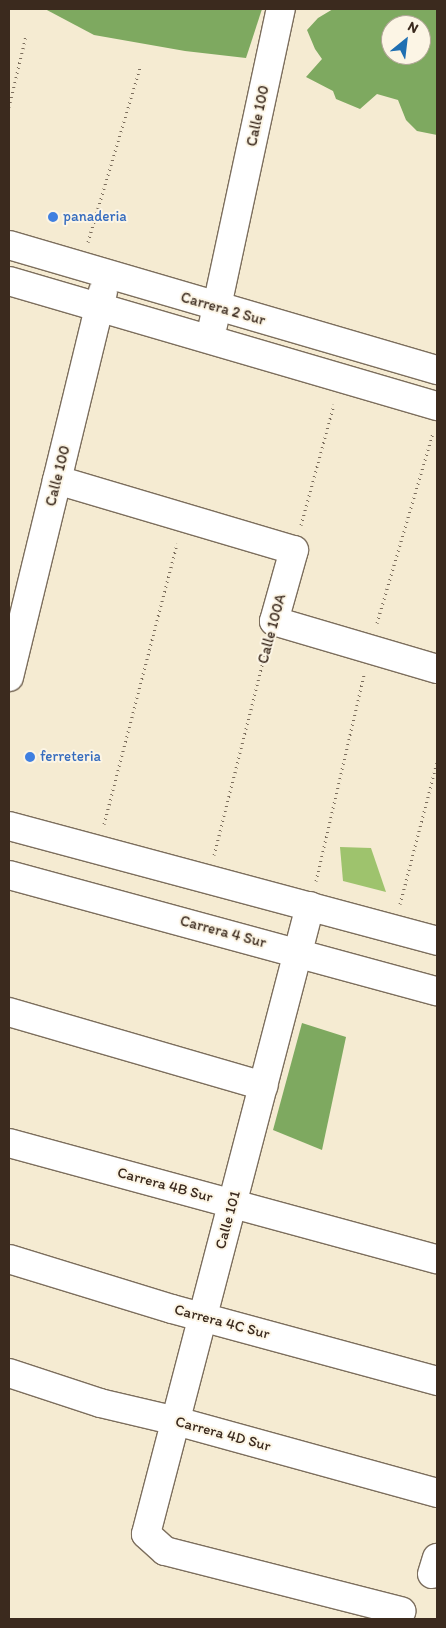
<!DOCTYPE html>
<style>
body{margin:0}
#map{position:relative;width:446px;height:1628px;overflow:hidden;background:#f5ebd2;font-family:Itim,sans-serif}
div>[style]{position:absolute}
.green>*{inset:0;background:#9ec36d}
.forest>*{inset:0;background:#7ea960}
.path>*{height:3px;margin-top:-1.5px;transform-origin:0;background:repeating-linear-gradient(90deg,#7c6e5d 0 1px,transparent 0 5px)}
.roads{filter:drop-shadow(1px 0 #7c6e5d) drop-shadow(-1px 0 #7c6e5d) drop-shadow(0 1px #7c6e5d) drop-shadow(0 -1px #7c6e5d)}
.minor>*{height:28px;margin:-14px;padding:0 14px;transform-origin:14px;border-radius:14px;background:#fff}
.dots>*{width:14px;height:14px;translate:-50% -50%;box-sizing:border-box;border:2px solid #fcf5e5;border-radius:50%}
span{translate:-50% -50%;white-space:nowrap;text-align:center;line-height:1.15;-webkit-text-stroke:4px #fcf5e5;paint-order:stroke}
.street-label{font-size:15px;color:#3b2a1e}
.shop-label{font-size:15px;color:#366cbe}
.left{translate:0 -50%;text-align:left}
.frame{position:absolute;inset:0;border:10px solid #3b2a1e;pointer-events:none}
.north{position:absolute;left:381px;top:15px;width:50px;height:50px;box-sizing:border-box;background:#fcf5e5;border:1px solid #afa495;border-radius:50%;rotate:29deg;font-size:14px;font-weight:700;line-height:20px;text-align:center;color:#3b2a1e}
.north::after{content:'';display:block;margin:auto;width:18px;height:22px;background:#1f6fb2;clip-path:polygon(50% 0,100% 100%,50% 72%,0 100%)}
</style>
<div id="map">
<div class="green">
<div style="clip-path:polygon(340px 847px,371px 848px,386px 892px,343px 881px)"></div>
</div>
<div class="forest">
<div style="clip-path:polygon(45px 9px,262px 9px,246px 58px,185px 51px,94px 35px)"></div>
<div style="clip-path:polygon(evenodd,333px 9px,437px 9px,437px 135px,417px 131px,406px 120px,398px 100px,377px 94px,360px 109px,336px 99px,333px 91px,306px 77px,322px 59px,315px 49px,307px 30px,318px 18px,333px 9px,391px 25px,421px 25px,421px 55px,391px 55px,391px 25px)"></div>
<div style="clip-path:polygon(302px 1023px,346px 1037px,322px 1150px,273px 1130px)"></div>
</div>
<div class="path">
<div style="left:9px;top:107px;width:74px;rotate:-76.7deg"></div>
<div style="left:88px;top:242px;width:182px;rotate:-73.4deg"></div>
<div style="left:301px;top:525px;width:125px;rotate:-74.7deg"></div>
<div style="left:377px;top:623px;width:198px;rotate:-73.6deg"></div>
<div style="left:104px;top:824px;width:290px;rotate:-75.4deg"></div>
<div style="left:214px;top:855px;width:216px;rotate:-75.8deg"></div>
<div style="left:316px;top:881px;width:212px;rotate:-76.9deg"></div>
<div style="left:400px;top:904px;width:147px;rotate:-75.4deg"></div>
</div>
<div class="roads">
<div class="minor">
<div style="left:9px;top:245px;width:446px;rotate:16.3deg"></div>
<div style="left:9px;top:281px;width:446px;rotate:16.3deg"></div>
<div style="left:213px;top:325px;width:323px;rotate:-77.9deg"></div>
<div style="left:57px;top:480px;width:247px;rotate:16.5deg"></div>
<div style="left:294px;top:550px;width:74px;rotate:105.7deg"></div>
<div style="left:274px;top:621px;width:170px;rotate:16.4deg"></div>
<div style="left:9px;top:677px;width:397px;rotate:-76.3deg"></div>
<div style="left:9px;top:826px;width:443px;rotate:15deg"></div>
<div style="left:9px;top:875px;width:443px;rotate:15.2deg"></div>
<div style="left:310px;top:906px;width:649px;rotate:104.64deg"></div>
<div style="left:146px;top:1534px;width:25px;rotate:42deg"></div>
<div style="left:165px;top:1551px;width:244px;rotate:14.3deg"></div>
<div style="left:9px;top:1012px;width:265px;rotate:16.2deg"></div>
<div style="left:9px;top:1143px;width:443px;rotate:15.2deg"></div>
<div style="left:9px;top:1259px;width:170px;rotate:17.1deg"></div>
<div style="left:172px;top:1309px;width:275px;rotate:15.2deg"></div>
<div style="left:9px;top:1373px;width:96px;rotate:18.2deg"></div>
<div style="left:100px;top:1403px;width:78px;rotate:13.3deg"></div>
<div style="left:176px;top:1421px;width:271px;rotate:15.4deg"></div>
<div style="left:432px;top:1574px;width:17px;rotate:-73deg"></div>
</div>
</div>
<div class="dots">
<div style="left:53px;top:217px;background:#3f7fe0"></div>
<div style="left:30px;top:757px;background:#3f7fe0"></div>
</div>
<div class="street-label">
<span style="left:258px;top:116px;rotate:-78deg">Calle 100</span>
<span style="left:223px;top:309px;rotate:16deg">Carrera 2 Sur</span>
<span style="left:58px;top:476px;rotate:-76deg">Calle 100</span>
<span style="left:272px;top:629px;rotate:-75deg">Calle 100A</span>
<span style="left:223px;top:932px;rotate:15deg">Carrera 4 Sur</span>
<span style="left:165px;top:1185px;rotate:15deg">Carrera 4B Sur</span>
<span style="left:228px;top:1220px;rotate:-75deg">Calle 101</span>
<span style="left:222px;top:1322px;rotate:15deg">Carrera 4C Sur</span>
<span style="left:223px;top:1434px;rotate:15deg">Carrera 4D Sur</span>
</div>
<div class="shop-label">
<span class="left" style="left:63px;top:217px">panaderia</span>
<span class="left" style="left:40px;top:757px">ferreteria</span>
</div>
<div class="frame"></div>
<div class="north">N</div>
</div>
